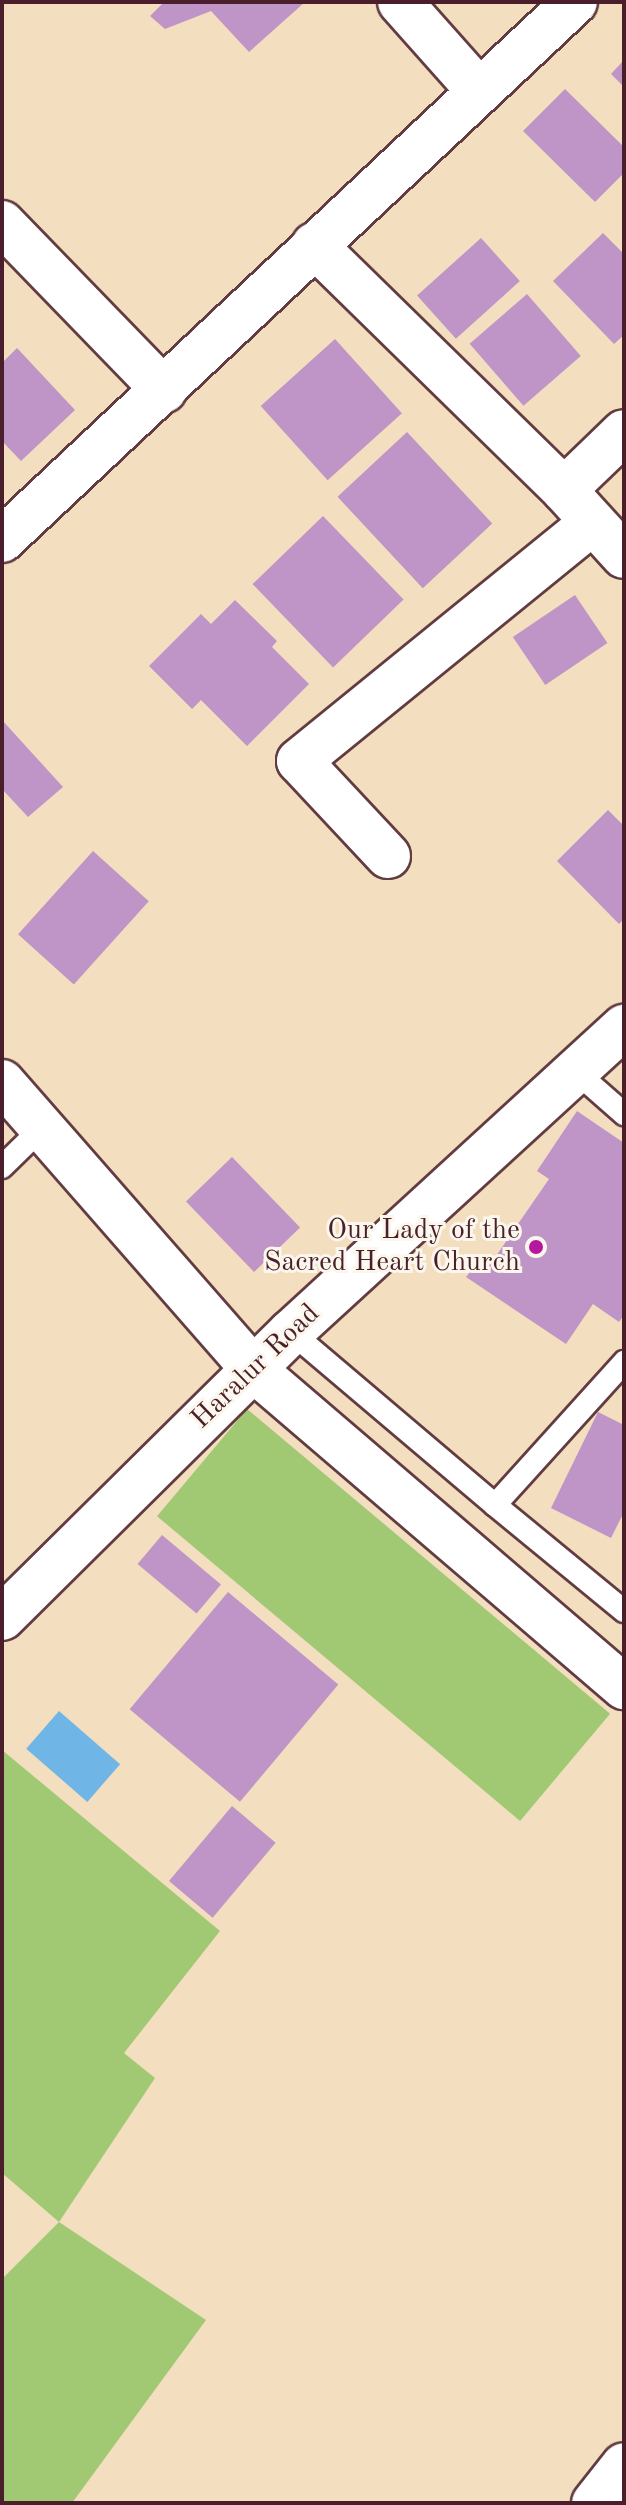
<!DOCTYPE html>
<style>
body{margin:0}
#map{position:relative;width:626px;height:2505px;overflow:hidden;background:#f3dec0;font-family:"Old Standard TT",serif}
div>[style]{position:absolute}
.green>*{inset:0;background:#a1c974;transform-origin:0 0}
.water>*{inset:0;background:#6fb5e6;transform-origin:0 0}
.building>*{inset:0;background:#be95c6;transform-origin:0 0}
.roads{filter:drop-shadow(2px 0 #633c41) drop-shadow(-2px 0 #633c41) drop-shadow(0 2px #633c41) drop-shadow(0 -2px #633c41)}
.service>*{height:22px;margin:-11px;padding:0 11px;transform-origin:11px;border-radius:11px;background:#fff}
.minor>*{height:44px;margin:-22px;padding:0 22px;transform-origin:22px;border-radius:22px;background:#fff}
.tertiary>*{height:44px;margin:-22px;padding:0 22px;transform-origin:22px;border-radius:22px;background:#fff}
.dots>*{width:22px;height:22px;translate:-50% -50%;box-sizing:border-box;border:4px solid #fbf7ec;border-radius:50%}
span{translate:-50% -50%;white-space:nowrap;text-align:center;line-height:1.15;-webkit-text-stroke:6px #fbf7ec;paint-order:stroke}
.poi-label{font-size:28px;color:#4a1f2b}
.right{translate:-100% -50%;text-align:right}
.street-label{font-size:28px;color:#4a1f2b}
.frame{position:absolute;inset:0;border:4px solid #4a1f2b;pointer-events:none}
</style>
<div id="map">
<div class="green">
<div style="left:247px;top:1409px;width:474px;height:140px;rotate:40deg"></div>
<div style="clip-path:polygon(2px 1750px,220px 1931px,124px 2053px,155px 2078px,59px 2222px,206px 2320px,72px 2503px,2px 2503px,2px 2279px,59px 2222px,2px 2173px)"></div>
</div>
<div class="water">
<div style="left:59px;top:1711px;width:81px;height:50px;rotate:41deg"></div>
</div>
<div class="building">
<div style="clip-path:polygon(164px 2px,305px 2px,249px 52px,211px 11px,165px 29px,150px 16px)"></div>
<div style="clip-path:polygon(624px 60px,624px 87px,611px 74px)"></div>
<div style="clip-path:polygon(565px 89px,624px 147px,624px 173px,595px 202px,523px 131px)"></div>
<div style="clip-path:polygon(603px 233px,624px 254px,624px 335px,614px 344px,553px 281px)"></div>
<div style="left:481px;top:238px;width:58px;height:86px;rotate:48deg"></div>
<div style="left:527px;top:294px;width:82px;height:76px;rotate:49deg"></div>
<div style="left:335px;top:339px;width:100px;height:100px;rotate:48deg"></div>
<div style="clip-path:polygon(17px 348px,75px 410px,21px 461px,2px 441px,2px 363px)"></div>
<div style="left:407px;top:432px;width:125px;height:95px;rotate:47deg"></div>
<div style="left:323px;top:516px;width:116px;height:98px;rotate:46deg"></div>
<div style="left:575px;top:595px;width:58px;height:75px;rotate:56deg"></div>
<div style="clip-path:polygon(235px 600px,277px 641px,272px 647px,309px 684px,247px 746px,201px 700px,192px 709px,149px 666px,201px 614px,211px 624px)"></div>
<div style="clip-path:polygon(2px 720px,63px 787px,28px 817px,2px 789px)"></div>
<div style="clip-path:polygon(608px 810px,624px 826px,624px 919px,619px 924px,557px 861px)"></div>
<div style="left:93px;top:851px;width:75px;height:112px;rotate:42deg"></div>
<div style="clip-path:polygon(577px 1111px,624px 1143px,624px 1315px,619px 1322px,593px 1304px,566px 1344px,466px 1277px,475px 1266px,485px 1272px,549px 1179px,537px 1171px)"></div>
<div style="left:232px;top:1157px;width:98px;height:64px;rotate:46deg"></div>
<div style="clip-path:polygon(598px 1412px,624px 1425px,624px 1512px,611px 1538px,551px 1508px)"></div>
<div style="left:162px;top:1535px;width:77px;height:38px;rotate:40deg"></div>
<div style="left:228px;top:1592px;width:144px;height:153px;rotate:40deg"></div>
<div style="left:232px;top:1806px;width:57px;height:98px;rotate:40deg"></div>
</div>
<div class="roads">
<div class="service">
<div style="left:574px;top:1070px;width:67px;rotate:41.3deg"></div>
<div style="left:2px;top:1167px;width:56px;rotate:-44.3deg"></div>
<div style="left:291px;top:1332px;width:267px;rotate:40.3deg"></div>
<div style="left:495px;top:1505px;width:193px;rotate:-47.9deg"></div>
<div style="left:495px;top:1505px;width:167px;rotate:39.4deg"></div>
</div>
<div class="minor">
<div style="left:400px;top:2px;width:119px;rotate:48.4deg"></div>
<div style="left:2px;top:223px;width:233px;rotate:45.9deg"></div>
<div style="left:314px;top:245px;width:350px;rotate:44.4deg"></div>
<div style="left:564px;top:490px;width:89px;rotate:47.7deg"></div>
<div style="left:564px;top:490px;width:83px;rotate:-44deg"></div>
<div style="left:2px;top:540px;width:786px;rotate:-43.2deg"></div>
<div style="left:388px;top:856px;width:130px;rotate:-133.1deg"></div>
<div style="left:299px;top:761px;width:377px;rotate:-39.1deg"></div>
<div style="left:2px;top:1082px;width:381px;rotate:48.8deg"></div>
<div style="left:253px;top:1369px;width:489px;rotate:40.6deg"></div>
<div style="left:594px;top:2503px;width:48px;rotate:-51.7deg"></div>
</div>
<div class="tertiary">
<div style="left:2px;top:1618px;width:407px;rotate:-44.7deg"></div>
<div style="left:291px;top:1332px;width:452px;rotate:-42.5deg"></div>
</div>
</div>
<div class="dots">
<div style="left:536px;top:1247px;background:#b5179e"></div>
</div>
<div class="poi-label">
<span class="right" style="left:520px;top:1247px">Our Lady of the<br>Sacred Heart Church</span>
</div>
<div class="street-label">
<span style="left:256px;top:1367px;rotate:-44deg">Haralur Road</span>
</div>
<div class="frame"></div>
</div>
